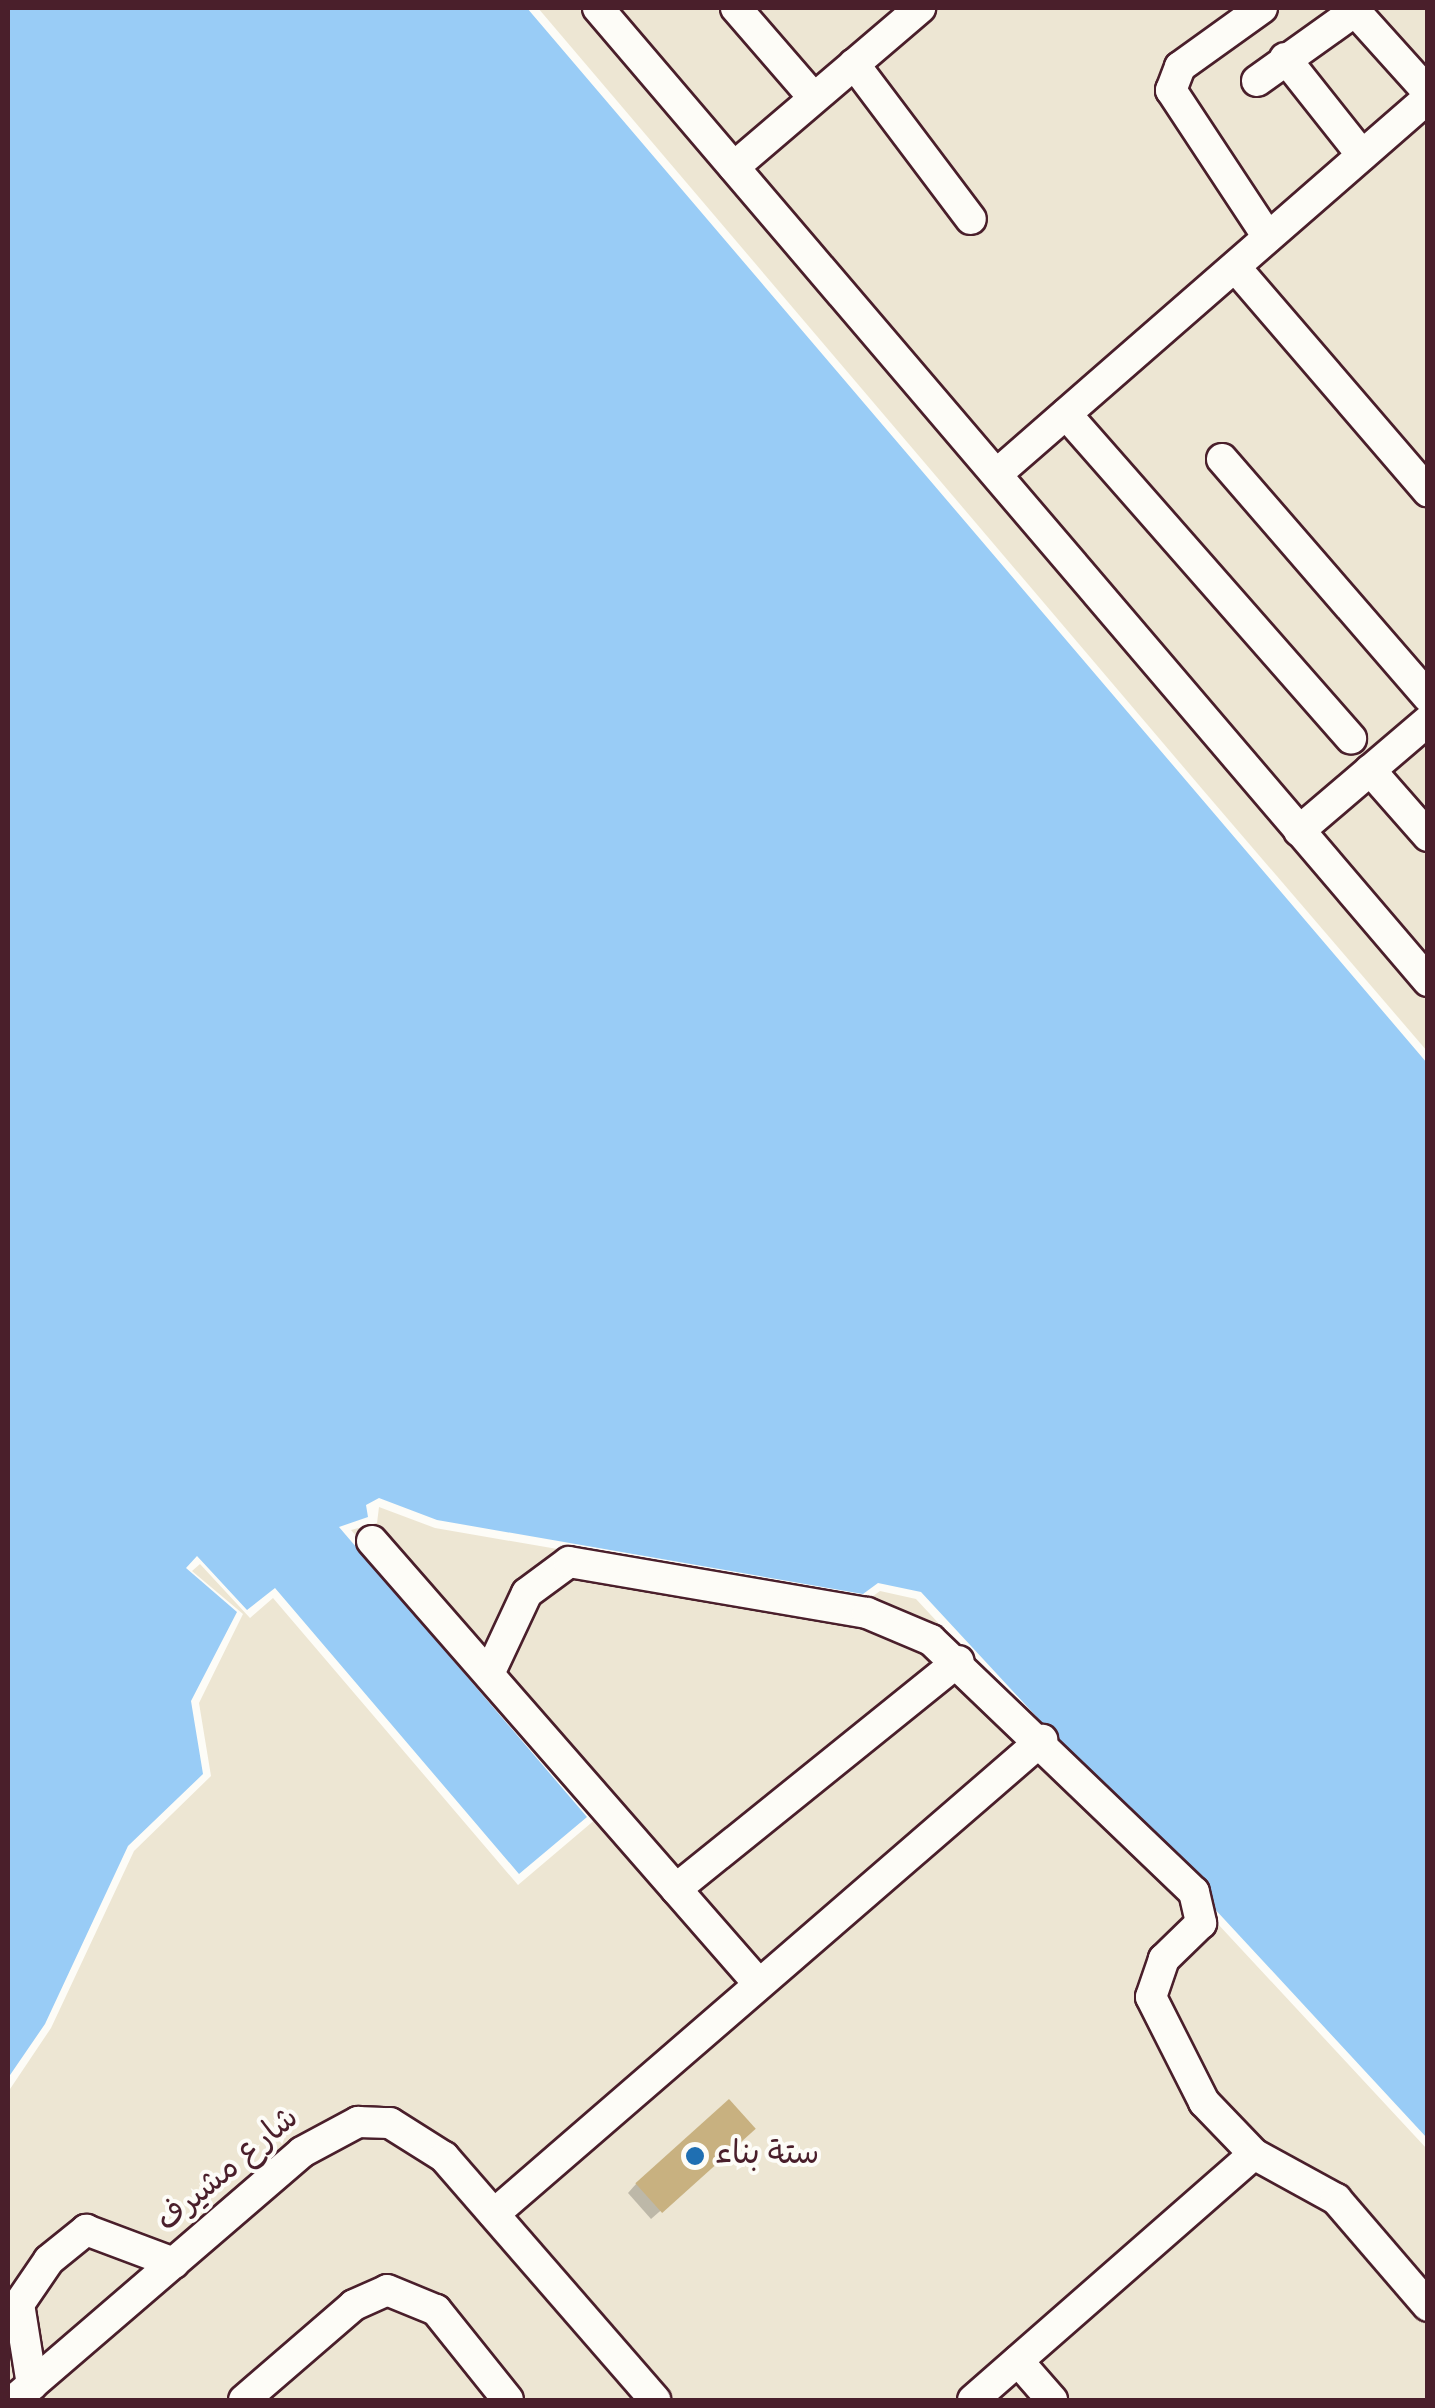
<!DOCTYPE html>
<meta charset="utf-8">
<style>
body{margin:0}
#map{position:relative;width:1435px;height:2408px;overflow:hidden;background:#fdfcf7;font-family:"Indie Flower","Playpen Sans Arabic",sans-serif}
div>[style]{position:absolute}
.built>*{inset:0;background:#ede6d3}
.water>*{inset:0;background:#99ccf6}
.shadow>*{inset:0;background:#0003}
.building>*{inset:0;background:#c8b180;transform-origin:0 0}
.roads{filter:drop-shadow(2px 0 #4a1f2b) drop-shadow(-2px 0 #4a1f2b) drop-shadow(0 2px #4a1f2b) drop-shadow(0 -2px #4a1f2b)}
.minor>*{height:30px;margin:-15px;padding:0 15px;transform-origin:15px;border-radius:15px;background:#fdfcf7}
.dots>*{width:28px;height:28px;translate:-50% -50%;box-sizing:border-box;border:5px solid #fdfcf7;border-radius:50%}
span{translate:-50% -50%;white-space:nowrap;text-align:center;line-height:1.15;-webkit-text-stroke:8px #fdfcf7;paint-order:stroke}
.poi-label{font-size:32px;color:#4a1f2b}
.left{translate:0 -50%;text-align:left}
.street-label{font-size:32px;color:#4a1f2b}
.frame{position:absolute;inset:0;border:10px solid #4a1f2b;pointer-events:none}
</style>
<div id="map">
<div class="built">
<div style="clip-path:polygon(538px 8px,1427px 8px,1427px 1051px,1203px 790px)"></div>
<div style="clip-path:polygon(379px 1507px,435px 1528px,865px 1602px,880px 1591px,916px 1599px,1427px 2149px,1427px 2400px,8px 2400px,8px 2092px,51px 2028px,134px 1851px,211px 1776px,199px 1703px,243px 1614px,192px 1571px,200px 1564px,250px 1618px,273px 1598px,518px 1885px,597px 1818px,351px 1530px,377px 1523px)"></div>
</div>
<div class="water">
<div style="clip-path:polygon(8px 8px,527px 8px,1427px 1063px,1427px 2138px,921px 1592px,878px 1583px,863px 1594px,437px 1520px,379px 1498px,366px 1505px,368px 1517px,339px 1527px,587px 1817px,519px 1874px,275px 1588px,247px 1610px,197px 1556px,186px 1568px,237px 1612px,191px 1701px,203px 1774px,128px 1846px,45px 2024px,8px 2078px)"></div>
</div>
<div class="shadow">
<div style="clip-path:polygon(744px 2138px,651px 2219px,628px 2193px,636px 2184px)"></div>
</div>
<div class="building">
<div style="left:729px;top:2099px;width:40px;height:126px;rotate:48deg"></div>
</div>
<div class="roads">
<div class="minor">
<div style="left:598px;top:8px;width:1279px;rotate:49.53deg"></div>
<div style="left:736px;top:8px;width:119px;rotate:49.1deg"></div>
<div style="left:1262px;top:8px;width:101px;rotate:144.3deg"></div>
<div style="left:1180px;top:67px;width:25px;rotate:111deg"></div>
<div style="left:1171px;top:90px;width:176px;rotate:56.6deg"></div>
<div style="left:1285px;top:58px;width:124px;rotate:51.6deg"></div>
<div style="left:854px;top:64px;width:194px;rotate:53deg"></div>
<div style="left:1257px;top:81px;width:120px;rotate:-35.5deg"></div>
<div style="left:1355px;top:11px;width:109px;rotate:48deg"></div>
<div style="left:734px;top:167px;width:245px;rotate:-40.5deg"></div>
<div style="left:1235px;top:267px;width:296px;rotate:49.3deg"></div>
<div style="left:1066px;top:414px;width:432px;rotate:48.7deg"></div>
<div style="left:1222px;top:459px;width:315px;rotate:49.1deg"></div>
<div style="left:998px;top:473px;width:571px;rotate:-41.09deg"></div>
<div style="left:1370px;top:770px;width:88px;rotate:48.7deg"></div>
<div style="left:1299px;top:831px;width:170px;rotate:-40.5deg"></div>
<div style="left:372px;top:1541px;width:588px;rotate:48.86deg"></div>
<div style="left:489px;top:1674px;width:89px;rotate:-64.9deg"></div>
<div style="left:527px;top:1593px;width:52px;rotate:-36.4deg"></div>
<div style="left:569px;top:1562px;width:302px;rotate:9.7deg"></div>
<div style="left:867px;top:1613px;width:69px;rotate:22.9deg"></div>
<div style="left:931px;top:1640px;width:364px;rotate:43.8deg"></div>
<div style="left:1194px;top:1892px;width:32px;rotate:77deg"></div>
<div style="left:1201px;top:1923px;width:52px;rotate:135.8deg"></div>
<div style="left:1164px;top:1959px;width:40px;rotate:108.9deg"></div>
<div style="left:1151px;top:1997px;width:118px;rotate:63.2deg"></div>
<div style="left:1204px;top:2102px;width:72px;rotate:46.1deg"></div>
<div style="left:1254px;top:2154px;width:94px;rotate:28.8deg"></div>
<div style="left:1336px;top:2199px;width:141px;rotate:49.3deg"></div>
<div style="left:676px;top:1889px;width:363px;rotate:-38.9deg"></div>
<div style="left:494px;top:2214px;width:725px;rotate:-40.86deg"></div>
<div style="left:1018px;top:2361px;width:52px;rotate:48.9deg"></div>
<div style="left:32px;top:2385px;width:82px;rotate:-99.1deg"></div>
<div style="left:19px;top:2304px;width:53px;rotate:-55.7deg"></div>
<div style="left:49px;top:2260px;width:48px;rotate:-39deg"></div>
<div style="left:86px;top:2230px;width:94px;rotate:20.6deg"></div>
<div style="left:14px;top:2400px;width:380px;rotate:-40.7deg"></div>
<div style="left:302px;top:2152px;width:64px;rotate:-28.2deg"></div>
<div style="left:358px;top:2122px;width:32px;rotate:2deg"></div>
<div style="left:390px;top:2123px;width:64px;rotate:32.2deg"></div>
<div style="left:444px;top:2157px;width:322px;rotate:49deg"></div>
<div style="left:244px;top:2400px;width:145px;rotate:-40.8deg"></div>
<div style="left:354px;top:2305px;width:36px;rotate:-24deg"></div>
<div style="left:387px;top:2290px;width:53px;rotate:22.2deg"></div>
<div style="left:436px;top:2310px;width:115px;rotate:51.3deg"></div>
<div style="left:973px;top:2400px;width:373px;rotate:-41.2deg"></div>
</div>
</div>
<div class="dots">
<div style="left:695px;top:2156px;background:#1f6fb2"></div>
</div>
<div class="poi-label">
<span class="left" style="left:715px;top:2156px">ستة بناء</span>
</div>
<div class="street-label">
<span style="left:229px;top:2171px;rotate:-40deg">شارع مشيرف</span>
</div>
<div class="frame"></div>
</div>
